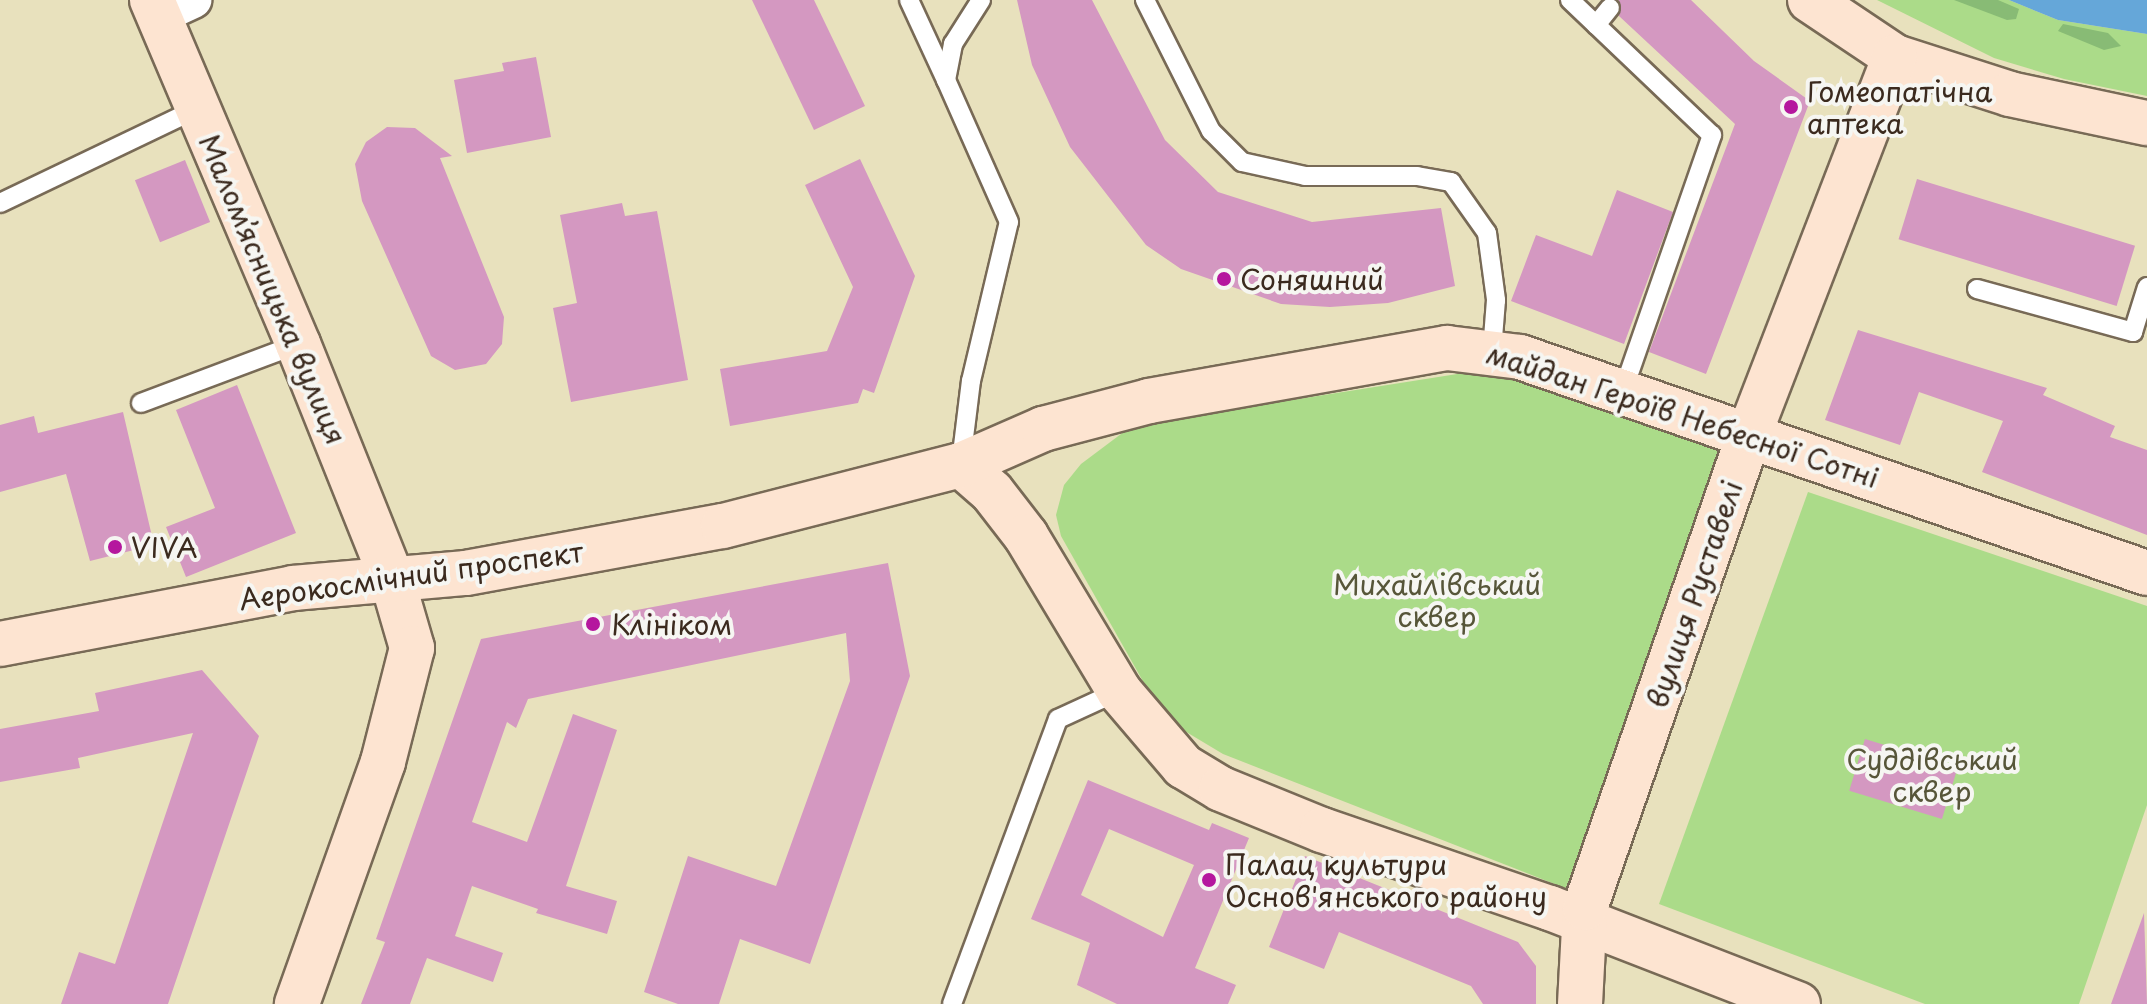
<!DOCTYPE html>
<meta charset="utf-8">
<style>
body{margin:0}
#map{position:relative;width:2147px;height:1004px;overflow:hidden;background:#e8e1bd;font-family:"Playpen Sans",sans-serif}
div>[style]{position:absolute}
.green>*{inset:0;background:#abdb89}
.forest>*{inset:0;background:#88bb75}
.water>*{inset:0;background:#65a7d9}
.building>*{inset:0;background:#d498c1;transform-origin:0 0}
.roads{filter:drop-shadow(2px 0 #786a56) drop-shadow(-2px 0 #786a56) drop-shadow(0 2px #786a56) drop-shadow(0 -2px #786a56)}
.lane>*{height:18px;margin:-9px;padding:0 9px;transform-origin:9px;border-radius:9px;background:#fff}
.street>*{height:36px;margin:-18px;padding:0 18px;transform-origin:18px;border-radius:18px;background:#fff}
.secondary>*{height:44px;margin:-22px;padding:0 22px;transform-origin:22px;border-radius:22px;background:#fde4d1}
.dots>*{width:22px;height:22px;translate:-50% -50%;box-sizing:border-box;border:4px solid #f6f6f2;border-radius:50%}
span{translate:-50% -50%;white-space:nowrap;text-align:center;line-height:1.15;-webkit-text-stroke:8px #f6f6f2;paint-order:stroke}
.poi-label{font-size:28px;color:#3b2a1e}
.left{translate:0 -50%;text-align:left}
.street-label{font-size:28px;color:#3b2a1e}
.park-label{font-size:28px;color:#575639}
</style>
<div id="map">
<div class="green">
<div style="clip-path:polygon(1877px 0,2009px 0,2058px 20px,2147px 34px,2147px 96px,2064px 79px,1994px 58px)"></div>
<div style="clip-path:polygon(1489px 369px,1722px 449px,1575px 892px,1223px 754px,1183px 730px,1153px 699px,1061px 536px,1056px 515px,1064px 485px,1081px 464px,1133px 425px)"></div>
<div style="clip-path:polygon(1808px 492px,2147px 606px,2147px 805px,2079px 1004px,1925px 1004px,1659px 904px)"></div>
</div>
<div class="forest">
<div style="clip-path:polygon(1954px 0,1998px 0,2019px 9px,2016px 19px,2007px 20px)"></div>
<div style="clip-path:polygon(2063px 24px,2108px 33px,2121px 46px,2104px 50px,2058px 31px)"></div>
</div>
<div class="water">
<div style="clip-path:polygon(2009px 0,2147px 0,2147px 34px,2058px 20px)"></div>
</div>
<div class="building">
<div style="clip-path:polygon(752px 0,814px 0,865px 106px,814px 130px)"></div>
<div style="clip-path:polygon(1017px 0,1092px 0,1165px 140px,1218px 192px,1312px 222px,1441px 208px,1455px 286px,1388px 303px,1330px 307px,1281px 304px,1181px 269px,1146px 245px,1070px 147px,1032px 65px)"></div>
<div style="clip-path:polygon(1619px 0,1691px 0,1754px 61px,1810px 101px,1706px 374px,1649px 352px,1735px 124px,1619px 16px)"></div>
<div style="clip-path:polygon(536px 57px,551px 137px,467px 153px,454px 80px,504px 71px,502px 63px)"></div>
<div style="clip-path:polygon(387px 127px,415px 128px,452px 156px,440px 158px,504px 317px,502px 344px,486px 364px,455px 370px,431px 356px,362px 201px,355px 164px,366px 142px)"></div>
<div style="clip-path:polygon(860px 159px,915px 276px,874px 393px,863px 389px,858px 403px,730px 426px,720px 369px,827px 351px,853px 287px,805px 185px)"></div>
<div style="left:185px;top:160px;width:67px;height:54px;rotate:68deg"></div>
<div style="left:1917px;top:179px;width:228px;height:63px;rotate:17deg"></div>
<div style="clip-path:polygon(1617px 190px,1673px 212px,1624px 344px,1511px 301px,1536px 235px,1592px 256px)"></div>
<div style="clip-path:polygon(622px 203px,625px 216px,657px 211px,688px 380px,571px 402px,553px 308px,577px 303px,560px 215px)"></div>
<div style="clip-path:polygon(1858px 330px,2047px 388px,2043px 395px,2115px 426px,2110px 437px,2147px 450px,2147px 535px,1982px 472px,2003px 421px,1919px 392px,1900px 445px,1825px 420px)"></div>
<div style="clip-path:polygon(237px 385px,296px 533px,186px 577px,166px 527px,215px 508px,176px 410px)"></div>
<div style="clip-path:polygon(123px 412px,154px 545px,90px 561px,66px 474px,0 492px,0 425px,34px 416px,38px 433px)"></div>
<div style="clip-path:polygon(888px 563px,910px 676px,810px 964px,740px 939px,719px 1004px,678px 1004px,644px 992px,688px 856px,776px 886px,850px 681px,846px 633px,528px 699px,516px 728px,507px 722px,472px 822px,527px 842px,573px 714px,617px 730px,566px 886px,617px 901px,607px 934px,536px 913px,538px 909px,472px 886px,455px 936px,503px 953px,493px 982px,427px 958px,410px 1004px,361px 1004px,385px 942px,376px 939px,481px 639px)"></div>
<div style="clip-path:polygon(202px 670px,259px 736px,168px 1004px,61px 1004px,79px 952px,115px 964px,193px 733px,78px 758px,80px 768px,0 782px,0 729px,99px 711px,95px 693px)"></div>
<div style="left:1865px;top:739px;width:97px;height:54px;rotate:17deg"></div>
<div style="clip-path:polygon(evenodd,1088px 780px,1209px 830px,1212px 823px,1249px 838px,1195px 968px,1236px 985px,1228px 1004px,1117px 1004px,1077px 985px,1090px 943px,1031px 919px,1088px 780px,1109px 829px,1194px 865px,1163px 937px,1081px 895px,1109px 829px)"></div>
<div style="clip-path:polygon(1305px 856px,1518px 942px,1536px 966px,1536px 1004px,1483px 1004px,1471px 986px,1339px 932px,1324px 969px,1269px 947px)"></div>
<div style="clip-path:polygon(2144px 913px,2147px 1004px,2111px 1004px)"></div>
</div>
<div class="roads">
<div class="lane">
<div style="left:909px;top:0;width:88px;rotate:65.2deg"></div>
<div style="left:1145px;top:0;width:147px;rotate:63.3deg"></div>
<div style="left:1211px;top:131px;width:44px;rotate:45deg"></div>
<div style="left:1242px;top:162px;width:65px;rotate:12.5deg"></div>
<div style="left:1305px;top:176px;width:112px"></div>
<div style="left:1417px;top:176px;width:35px;rotate:10deg"></div>
<div style="left:1451px;top:182px;width:62px;rotate:54.8deg"></div>
<div style="left:1487px;top:233px;width:68px;rotate:82.3deg"></div>
<div style="left:1496px;top:300px;width:51px;rotate:94.5deg"></div>
<div style="left:1570px;top:0;width:196px;rotate:43.6deg"></div>
<div style="left:1712px;top:135px;width:271px;rotate:109.2deg"></div>
<div style="left:1596px;top:25px;width:22px;rotate:-51deg"></div>
<div style="left:0;top:203px;width:220px;rotate:-25.6deg"></div>
<div style="left:1977px;top:289px;width:162px;rotate:15.4deg"></div>
<div style="left:2133px;top:332px;width:47px;rotate:-72.7deg"></div>
<div style="left:141px;top:403px;width:168px;rotate:-20.6deg"></div>
<div style="left:961px;top:462px;width:82px;rotate:-83deg"></div>
<div style="left:971px;top:381px;width:163px;rotate:-76.6deg"></div>
<div style="left:1009px;top:222px;width:155px;rotate:-113.9deg"></div>
<div style="left:946px;top:80px;width:37px;rotate:-79deg"></div>
<div style="left:953px;top:44px;width:52px;rotate:-57.5deg"></div>
<div style="left:952px;top:1004px;width:304px;rotate:-69.6deg"></div>
<div style="left:1058px;top:719px;width:67px;rotate:-24.7deg"></div>
</div>
<div class="street">
<div style="left:159px;top:16px;width:38px;rotate:-25deg"></div>
</div>
<div class="secondary">
<div style="left:152px;top:0;width:374px;rotate:67deg"></div>
<div style="left:298px;top:344px;width:253px;rotate:68.2deg"></div>
<div style="left:392px;top:579px;width:72px;rotate:73.8deg"></div>
<div style="left:412px;top:648px;width:118px;rotate:104.3deg"></div>
<div style="left:383px;top:762px;width:257px;rotate:109.6deg"></div>
<div style="left:1810px;top:0;width:102px;rotate:33.8deg"></div>
<div style="left:1895px;top:57px;width:121px;rotate:17.8deg"></div>
<div style="left:2010px;top:94px;width:140px;rotate:12deg"></div>
<div style="left:961px;top:465px;width:41px;rotate:41.1deg"></div>
<div style="left:992px;top:492px;width:56px;rotate:52.3deg"></div>
<div style="left:1026px;top:536px;width:181px;rotate:59deg"></div>
<div style="left:1119px;top:691px;width:99px;rotate:49.5deg"></div>
<div style="left:1183px;top:766px;width:44px;rotate:31.2deg"></div>
<div style="left:1221px;top:789px;width:109px;rotate:22.1deg"></div>
<div style="left:1322px;top:830px;width:241px;rotate:18.9deg"></div>
<div style="left:1550px;top:908px;width:266px;rotate:21.2deg"></div>
<div style="left:0;top:644px;width:298px;rotate:-10.8deg"></div>
<div style="left:293px;top:588px;width:174px;rotate:-5deg"></div>
<div style="left:466px;top:573px;width:261px;rotate:-10.4deg"></div>
<div style="left:723px;top:526px;width:246px;rotate:-14.4deg"></div>
<div style="left:961px;top:465px;width:90px;rotate:-23.7deg"></div>
<div style="left:1043px;top:429px;width:110px;rotate:-14.8deg"></div>
<div style="left:1149px;top:401px;width:303px;rotate:-10.1deg"></div>
<div style="left:1447px;top:348px;width:74px;rotate:7deg"></div>
<div style="left:1520px;top:357px;width:663px;rotate:19.01deg"></div>
<div style="left:1580px;top:1004px;width:96px;rotate:-87deg"></div>
<div style="left:1585px;top:908px;width:504px;rotate:-70.88deg"></div>
<div style="left:1750px;top:432px;width:402px;rotate:-68.9deg"></div>
</div>
</div>
<div class="dots">
<div style="left:1791px;top:107px;background:#b5179e"></div>
<div style="left:1224px;top:279px;background:#b5179e"></div>
<div style="left:115px;top:547px;background:#b5179e"></div>
<div style="left:593px;top:624px;background:#b5179e"></div>
<div style="left:1209px;top:880px;background:#b5179e"></div>
</div>
<div class="poi-label">
<span class="left" style="left:1807px;top:107px">Гомеопатічна<br>аптека</span>
<span class="left" style="left:1240px;top:279px">Соняшний</span>
<span class="left" style="left:131px;top:547px">VIVA</span>
<span class="left" style="left:611px;top:624px">Клініком</span>
<span class="left" style="left:1225px;top:880px">Палац культури<br>Основ'янського району</span>
</div>
<div class="street-label">
<span style="left:273px;top:289px;rotate:67deg">Малом’ясницька вулиця</span>
<span style="left:1683px;top:415px;rotate:18deg">майдан Героїв Небесної Сотні</span>
<span style="left:411px;top:575px;rotate:-8deg">Аерокосмічний проспект</span>
<span style="left:1694px;top:594px;rotate:-71deg">вулиця Руставелі</span>
</div>
<div class="park-label">
<span style="left:1437px;top:600px">Михайлівський<br>сквер</span>
<span style="left:1932px;top:775px">Суддівський<br>сквер</span>
</div>
</div>
